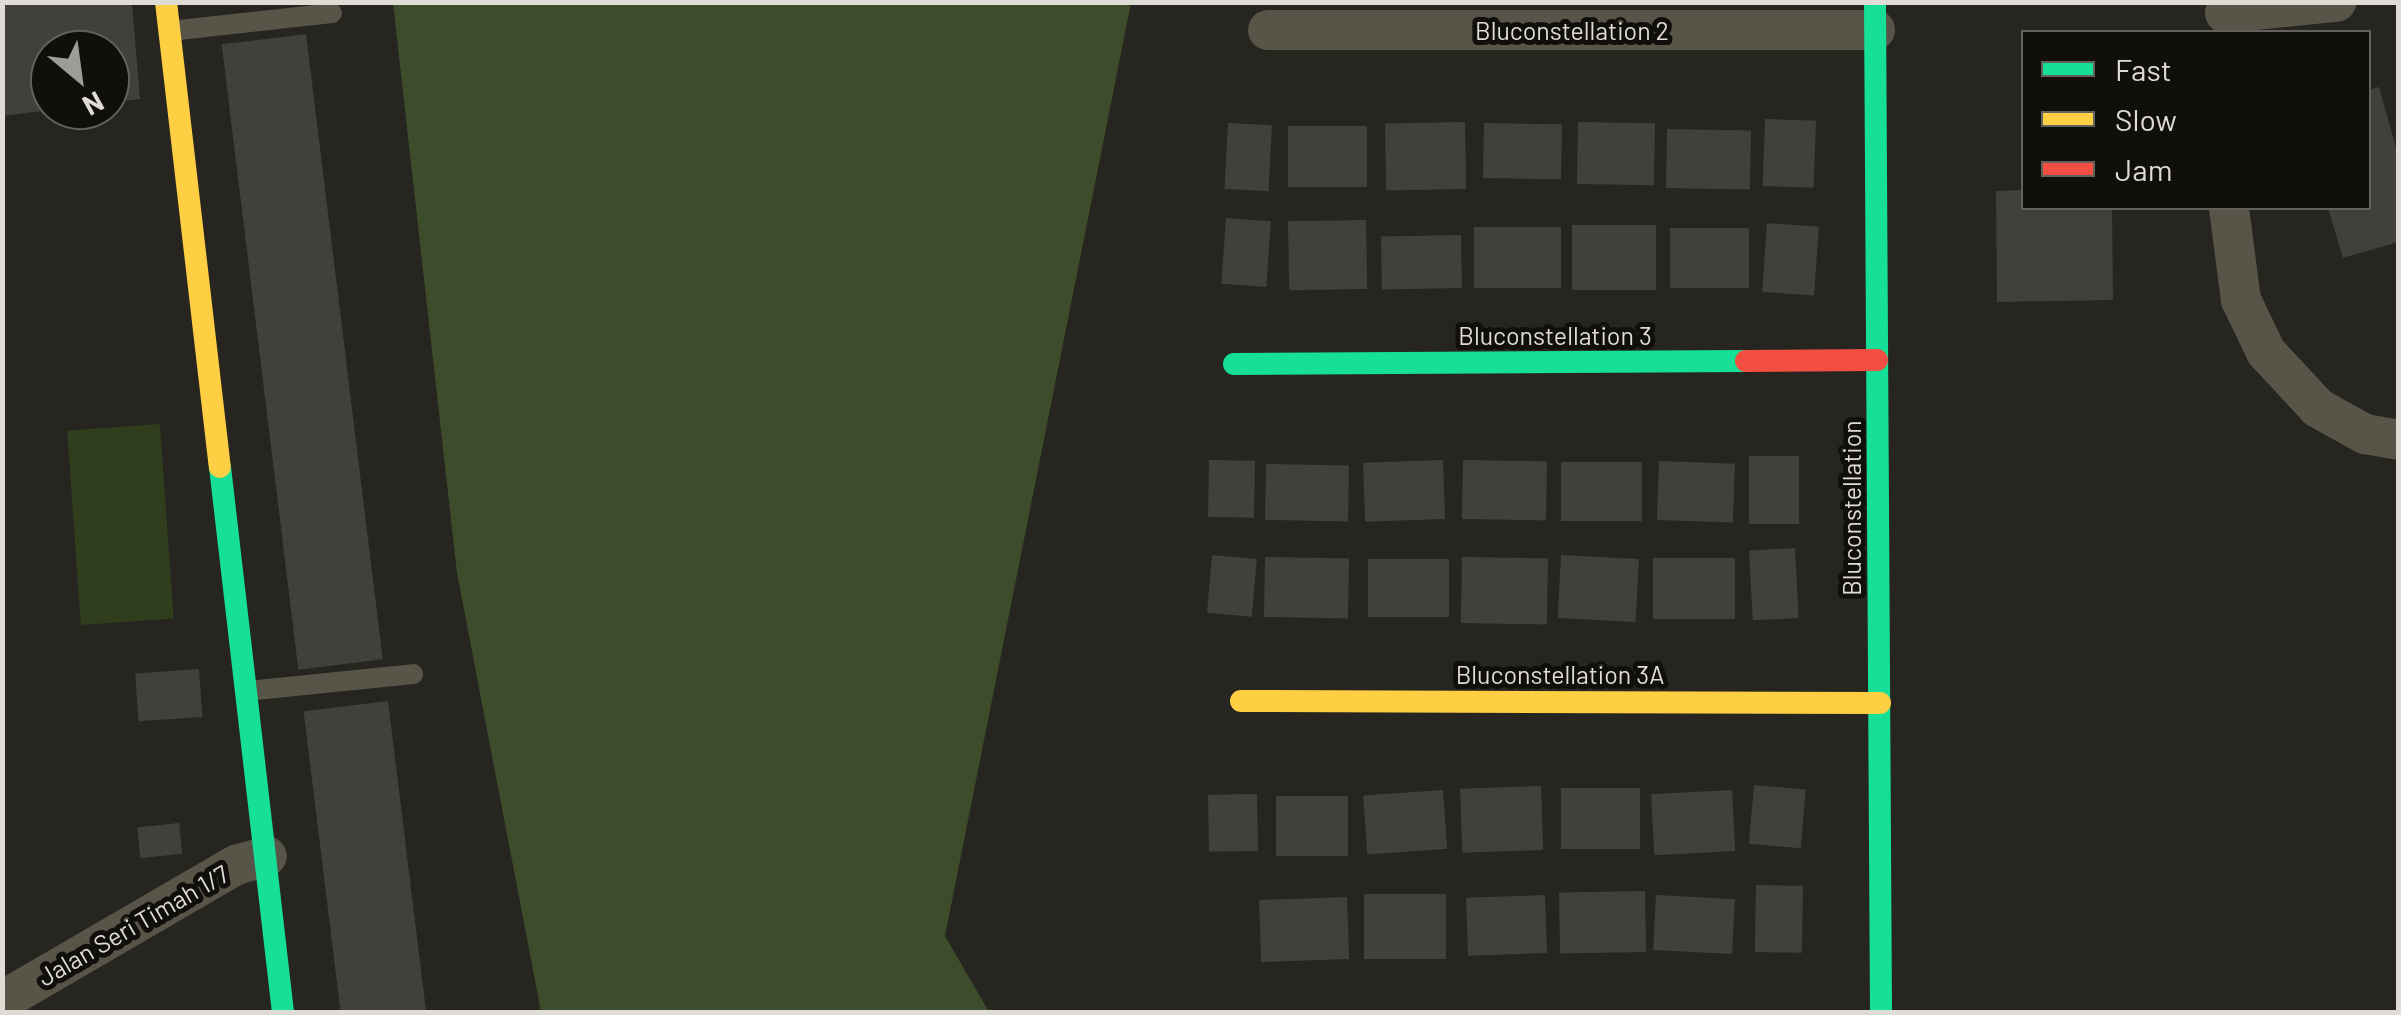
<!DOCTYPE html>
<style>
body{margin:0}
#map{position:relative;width:2401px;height:1015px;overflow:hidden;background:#262520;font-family:Barlow,sans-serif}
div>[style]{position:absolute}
.green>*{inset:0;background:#303e1d;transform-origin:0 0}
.forest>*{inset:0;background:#3d4c2a}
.building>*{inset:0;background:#42403d;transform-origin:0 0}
.lane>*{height:20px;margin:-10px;padding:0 10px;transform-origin:10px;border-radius:10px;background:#575448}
.street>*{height:40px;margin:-20px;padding:0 20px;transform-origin:20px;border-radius:20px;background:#575448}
.fast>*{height:22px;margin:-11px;padding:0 11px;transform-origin:11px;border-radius:11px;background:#16e098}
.slow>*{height:22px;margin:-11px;padding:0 11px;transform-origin:11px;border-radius:11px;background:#ffcf43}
.jam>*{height:22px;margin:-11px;padding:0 11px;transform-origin:11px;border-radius:11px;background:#f24e42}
span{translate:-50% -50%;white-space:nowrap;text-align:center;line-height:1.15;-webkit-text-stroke:10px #110f0b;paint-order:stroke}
.street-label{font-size:25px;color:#dfdcd6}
.frame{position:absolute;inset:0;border:5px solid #dfdcd6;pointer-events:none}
.legend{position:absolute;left:2021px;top:30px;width:350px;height:180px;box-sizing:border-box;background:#110f0b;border:2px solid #63615c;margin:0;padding:12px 18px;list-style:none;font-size:30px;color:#dfdcd6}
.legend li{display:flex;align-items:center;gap:20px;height:50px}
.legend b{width:50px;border:2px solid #63615c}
.north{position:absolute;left:30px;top:30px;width:100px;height:100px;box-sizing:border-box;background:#110f0b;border:2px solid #63615c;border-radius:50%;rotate:151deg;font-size:28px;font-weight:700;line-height:40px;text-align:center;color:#dfdcd6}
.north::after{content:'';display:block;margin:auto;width:35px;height:45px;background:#9e9c96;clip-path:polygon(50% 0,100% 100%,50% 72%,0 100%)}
</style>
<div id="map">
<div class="green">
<div style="left:160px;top:424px;width:195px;height:93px;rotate:86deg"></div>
</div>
<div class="forest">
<div style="clip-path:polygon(393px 3px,1131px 3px,945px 936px,989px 1012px,541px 1012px,457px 573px)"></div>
</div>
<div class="building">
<div style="clip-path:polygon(2px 2px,132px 2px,140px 99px,110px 102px,110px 50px,50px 50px,50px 110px,2px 116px)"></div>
<div style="left:306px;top:34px;width:630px;height:85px;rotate:83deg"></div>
<div style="clip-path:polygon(2379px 87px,2398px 155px,2398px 242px,2343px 258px,2328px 208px,2368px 208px,2368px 90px)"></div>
<div style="left:1765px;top:119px;width:51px;height:67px;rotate:2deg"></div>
<div style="left:1465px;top:122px;width:67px;height:80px;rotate:89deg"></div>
<div style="left:1578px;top:122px;width:77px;height:62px;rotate:1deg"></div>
<div style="left:1228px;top:123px;width:44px;height:66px;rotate:3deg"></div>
<div style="left:1484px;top:123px;width:78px;height:55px;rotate:1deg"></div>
<div style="left:1288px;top:126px;width:79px;height:61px"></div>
<div style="left:1667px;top:129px;width:84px;height:59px;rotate:1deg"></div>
<div style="clip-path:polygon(2024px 190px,2024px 208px,2112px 208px,2113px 300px,1997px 302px,1996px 191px)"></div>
<div style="left:1226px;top:218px;width:45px;height:66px;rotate:4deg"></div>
<div style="left:1366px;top:220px;width:69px;height:78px;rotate:89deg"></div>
<div style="left:1767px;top:223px;width:52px;height:69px;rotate:4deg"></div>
<div style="left:1656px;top:225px;width:65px;height:84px;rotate:90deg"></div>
<div style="left:1474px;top:227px;width:87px;height:61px"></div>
<div style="left:1670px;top:228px;width:79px;height:60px"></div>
<div style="left:1461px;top:235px;width:53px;height:80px;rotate:89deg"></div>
<div style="left:1749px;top:456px;width:50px;height:68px"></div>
<div style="left:1209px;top:460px;width:46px;height:57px;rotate:1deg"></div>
<div style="left:1443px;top:460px;width:59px;height:80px;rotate:88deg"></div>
<div style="left:1463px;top:460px;width:84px;height:59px;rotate:1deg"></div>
<div style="left:1659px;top:461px;width:76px;height:59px;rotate:2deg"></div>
<div style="left:1561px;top:462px;width:81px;height:59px"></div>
<div style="left:1266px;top:464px;width:83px;height:56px;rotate:1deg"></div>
<div style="left:1795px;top:548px;width:70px;height:46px;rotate:87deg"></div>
<div style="left:1212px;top:555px;width:45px;height:58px;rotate:5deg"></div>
<div style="left:1561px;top:555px;width:78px;height:63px;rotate:3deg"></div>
<div style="left:1265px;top:557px;width:84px;height:60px;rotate:1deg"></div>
<div style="left:1462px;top:557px;width:86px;height:66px;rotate:1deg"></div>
<div style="left:1653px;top:558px;width:82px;height:61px"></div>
<div style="left:1368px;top:559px;width:81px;height:58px"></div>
<div style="left:199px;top:669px;width:48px;height:64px;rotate:86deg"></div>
<div style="left:388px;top:701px;width:313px;height:85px;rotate:83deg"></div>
<div style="left:1754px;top:785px;width:52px;height:59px;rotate:5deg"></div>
<div style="left:1541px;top:786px;width:64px;height:81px;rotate:88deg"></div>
<div style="left:1561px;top:788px;width:79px;height:61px"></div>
<div style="left:1443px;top:790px;width:59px;height:80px;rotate:86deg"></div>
<div style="left:1732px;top:790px;width:61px;height:81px;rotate:87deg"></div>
<div style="left:1257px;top:794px;width:57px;height:49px;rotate:89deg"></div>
<div style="left:1276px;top:796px;width:72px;height:60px"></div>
<div style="left:179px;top:823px;width:31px;height:42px;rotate:84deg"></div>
<div style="left:1756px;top:885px;width:47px;height:67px;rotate:1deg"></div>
<div style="left:1645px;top:891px;width:61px;height:86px;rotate:89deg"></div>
<div style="left:1364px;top:894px;width:82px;height:65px"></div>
<div style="left:1545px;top:895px;width:58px;height:79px;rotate:88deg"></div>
<div style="left:1656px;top:895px;width:79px;height:55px;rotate:3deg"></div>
<div style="left:1347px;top:897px;width:62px;height:88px;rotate:88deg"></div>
</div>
<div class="lane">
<div style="left:170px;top:31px;width:163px;rotate:-6.3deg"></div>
<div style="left:247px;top:691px;width:167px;rotate:-5.8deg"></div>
</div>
<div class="street">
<div style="left:2225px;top:13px;width:112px;rotate:-5.7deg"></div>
<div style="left:1268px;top:30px;width:607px"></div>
<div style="left:2229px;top:208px;width:93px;rotate:82.6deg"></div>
<div style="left:2241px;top:300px;width:58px;rotate:64.3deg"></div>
<div style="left:2266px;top:352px;width:76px;rotate:47.1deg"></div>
<div style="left:2318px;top:408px;width:54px;rotate:29deg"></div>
<div style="left:2365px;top:434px;width:34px;rotate:10deg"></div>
<div style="left:2px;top:1001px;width:271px;rotate:-30.2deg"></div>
<div style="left:236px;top:865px;width:32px;rotate:-16deg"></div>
</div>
<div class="fast">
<div style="left:1875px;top:2px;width:1010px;rotate:89.66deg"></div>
<div style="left:1234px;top:364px;width:512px;rotate:-0.34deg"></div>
<div style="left:220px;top:467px;width:549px;rotate:83.41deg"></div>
</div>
<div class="slow">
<div style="left:166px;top:2px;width:468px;rotate:83.4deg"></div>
<div style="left:1241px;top:701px;width:639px;rotate:0.18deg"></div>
</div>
<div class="jam">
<div style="left:1746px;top:361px;width:131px;rotate:-0.4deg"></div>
</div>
<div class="street-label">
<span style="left:1572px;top:30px">Bluconstellation 2</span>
<span style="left:1555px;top:335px">Bluconstellation 3</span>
<span style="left:1851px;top:508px;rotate:-90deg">Bluconstellation</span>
<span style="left:1560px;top:674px">Bluconstellation 3A</span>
<span style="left:133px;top:925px;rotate:-30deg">Jalan Seri Timah 1/7</span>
</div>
<div class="frame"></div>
<ul class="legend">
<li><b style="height:12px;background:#16e098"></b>Fast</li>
<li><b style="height:12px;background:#ffcf43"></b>Slow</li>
<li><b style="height:12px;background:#f24e42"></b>Jam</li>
</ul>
<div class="north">N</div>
</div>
